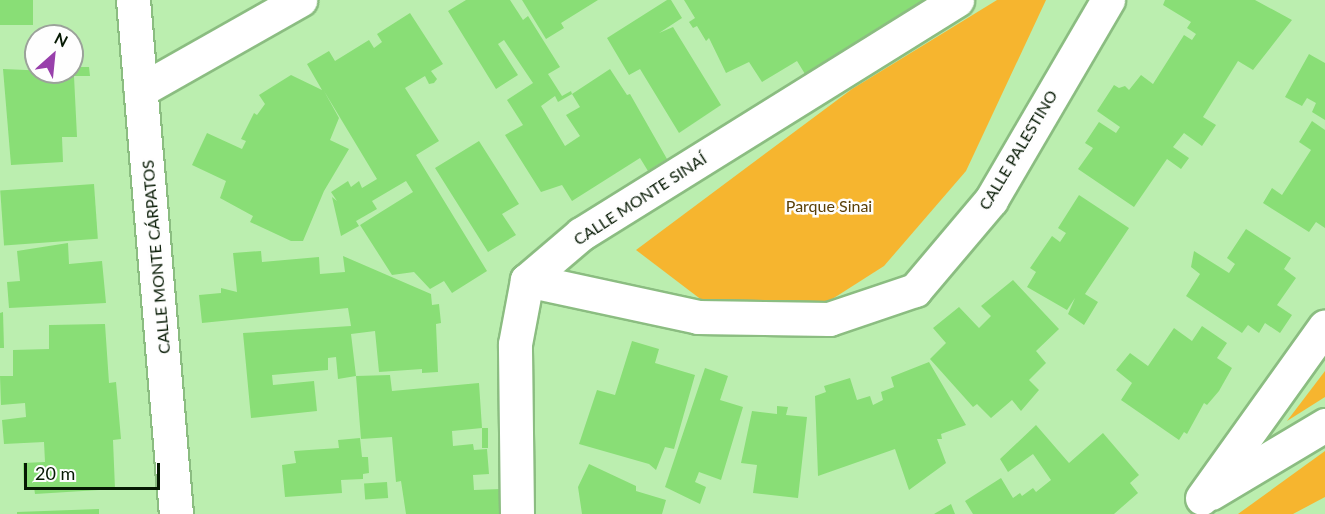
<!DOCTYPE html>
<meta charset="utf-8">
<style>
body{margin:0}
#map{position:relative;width:1325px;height:514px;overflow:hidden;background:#bbeeaf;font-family:Lato,sans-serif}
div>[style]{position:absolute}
.green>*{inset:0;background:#f6b52f}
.building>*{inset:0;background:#89de76;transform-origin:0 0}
.roads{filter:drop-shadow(2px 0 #8bbd81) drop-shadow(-2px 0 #8bbd81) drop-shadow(0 2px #8bbd81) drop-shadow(0 -2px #8bbd81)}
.street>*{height:33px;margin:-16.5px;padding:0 16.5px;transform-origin:16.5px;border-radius:16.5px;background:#fff}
.secondary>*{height:33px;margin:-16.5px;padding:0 16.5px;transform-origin:16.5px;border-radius:16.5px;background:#fff}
span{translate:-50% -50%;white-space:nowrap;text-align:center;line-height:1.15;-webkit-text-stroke:5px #fefefe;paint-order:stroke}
.street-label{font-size:16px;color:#061903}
.park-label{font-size:16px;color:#593f07}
.north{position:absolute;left:24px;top:24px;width:60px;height:60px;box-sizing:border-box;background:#fefefe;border:2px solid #9ba29a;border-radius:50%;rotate:27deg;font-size:16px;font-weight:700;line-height:24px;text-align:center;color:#061903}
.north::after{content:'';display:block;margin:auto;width:21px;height:27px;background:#9840ab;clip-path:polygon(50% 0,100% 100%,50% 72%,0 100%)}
.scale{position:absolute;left:24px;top:463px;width:136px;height:27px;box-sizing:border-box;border:3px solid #061903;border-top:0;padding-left:8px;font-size:18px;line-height:21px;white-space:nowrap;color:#061903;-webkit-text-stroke:4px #fefefe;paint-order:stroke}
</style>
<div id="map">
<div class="green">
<div style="clip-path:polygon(997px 0,1046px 0,966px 171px,884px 266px,826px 303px,707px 304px,636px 250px,852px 89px)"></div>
<div style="clip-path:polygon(1325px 371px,1325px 397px,1287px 421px)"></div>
<div style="clip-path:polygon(1325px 451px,1325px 497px,1293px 514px,1238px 514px)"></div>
</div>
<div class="building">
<div style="left:0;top:0;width:33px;height:25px"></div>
<div style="clip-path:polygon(evenodd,466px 0,510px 0,523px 20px,528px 16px,560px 67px,548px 74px,562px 96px,571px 91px,572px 94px,610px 69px,627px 95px,630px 94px,667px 159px,648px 171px,640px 158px,572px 201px,562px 185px,541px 192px,505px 135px,523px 125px,507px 100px,533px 83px,504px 40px,498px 44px,518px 75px,496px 89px,448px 11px,466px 0,572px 94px,580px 107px,566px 115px,580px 136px,565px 146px,541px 106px,555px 96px,558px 102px,572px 94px)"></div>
<div style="clip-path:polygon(522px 0,598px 0,561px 23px,564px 28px,546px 39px)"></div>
<div style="clip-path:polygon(667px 0,671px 0,682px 18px,659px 33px,673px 27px,721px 105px,679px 133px,640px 69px,629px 75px,607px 38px)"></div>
<div style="clip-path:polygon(684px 0,925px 0,805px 74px,797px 61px,762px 82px,749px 62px,726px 73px,709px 38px,706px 41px,697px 26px,693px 28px,689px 22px,695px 18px)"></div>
<div style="clip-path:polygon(1165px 0,1255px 0,1292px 20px,1253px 70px,1238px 61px,1203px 117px,1216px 125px,1202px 146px,1184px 133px,1173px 147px,1189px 158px,1181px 169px,1167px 159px,1134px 207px,1078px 169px,1093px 148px,1085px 143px,1099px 122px,1116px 133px,1120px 127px,1097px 111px,1114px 85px,1119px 88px,1125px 86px,1129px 90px,1141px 75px,1153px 84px,1184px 35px,1192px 40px,1196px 34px,1187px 28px,1191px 22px,1163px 5px)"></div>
<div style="clip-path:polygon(410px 13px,443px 64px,431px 71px,437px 79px,434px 83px,429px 84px,425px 76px,405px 88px,439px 141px,416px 155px,487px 271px,452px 293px,444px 281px,430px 289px,414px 272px,392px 275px,360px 225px,413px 192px,406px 181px,372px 201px,377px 209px,356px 221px,359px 226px,341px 236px,332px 197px,337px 201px,331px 192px,348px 181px,351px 187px,359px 181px,362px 188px,377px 179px,324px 91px,339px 118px,330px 140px,349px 149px,324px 191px,303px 241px,291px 241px,250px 222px,253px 216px,220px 198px,226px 181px,192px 165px,207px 133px,242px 149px,246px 141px,241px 139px,254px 113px,257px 115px,265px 104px,259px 95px,291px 75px,322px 90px,307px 64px,329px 51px,335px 61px,369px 40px,374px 48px,382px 42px,377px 34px)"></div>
<div style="clip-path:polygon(1309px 54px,1325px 63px,1325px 120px,1312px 112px,1316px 103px,1307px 98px,1302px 106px,1285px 97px)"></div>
<div style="clip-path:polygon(72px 67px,89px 67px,90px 76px,74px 76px,77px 137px,62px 137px,63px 162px,11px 165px,3px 69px,72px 72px)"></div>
<div style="clip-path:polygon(1312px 121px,1325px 130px,1325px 228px,1316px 222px,1309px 232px,1263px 203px,1272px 188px,1282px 195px,1311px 150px,1299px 142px)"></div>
<div style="clip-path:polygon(479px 141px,519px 204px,502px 214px,516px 235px,488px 252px,435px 168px)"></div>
<div style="left:94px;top:184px;width:55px;height:94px;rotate:86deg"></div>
<div style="clip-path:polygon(1079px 195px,1129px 228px,1085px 294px,1098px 302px,1084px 325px,1068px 314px,1075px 298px,1067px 310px,1027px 287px,1036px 272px,1030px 268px,1052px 236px,1060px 242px,1066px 233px,1058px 228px)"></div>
<div style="clip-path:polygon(1246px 229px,1291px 258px,1284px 269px,1296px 278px,1277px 305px,1292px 315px,1280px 333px,1265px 323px,1259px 333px,1248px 325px,1242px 333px,1186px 296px,1200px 274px,1191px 267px,1194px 251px,1229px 273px,1235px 264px,1227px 258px)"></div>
<div style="clip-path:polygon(68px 243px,69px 264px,102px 261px,106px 303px,9px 308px,7px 282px,20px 281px,17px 251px)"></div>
<div style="clip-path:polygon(261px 251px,262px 262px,319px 257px,320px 274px,345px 272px,343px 256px,431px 294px,432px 305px,439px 304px,441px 323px,436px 324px,438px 372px,422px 373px,422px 369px,379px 372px,375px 331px,351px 334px,356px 376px,390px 375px,392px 391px,479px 383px,482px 428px,452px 431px,453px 446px,473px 444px,474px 450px,487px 449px,489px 474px,473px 475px,474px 490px,501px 489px,503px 514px,406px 514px,401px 481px,396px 482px,392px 437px,361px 439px,356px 376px,338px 379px,336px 357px,328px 358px,328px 370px,272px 375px,273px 385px,314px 381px,317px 411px,251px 418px,243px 333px,351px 326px,348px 308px,202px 323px,199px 295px,221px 293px,221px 288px,237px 292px,233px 253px)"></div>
<div style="clip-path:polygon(1013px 280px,1059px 329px,1036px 351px,1046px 363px,1029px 380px,1039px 390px,1021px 411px,1012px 400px,991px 418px,977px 404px,973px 407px,930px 359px,946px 343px,933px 328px,959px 307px,979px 328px,991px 316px,981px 306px)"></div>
<div style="clip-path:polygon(3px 312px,4px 348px,0 348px,0 313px)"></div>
<div style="clip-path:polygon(105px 324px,109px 383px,116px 382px,121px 439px,113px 440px,115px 489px,35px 494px,34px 487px,24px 488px,23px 463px,45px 462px,44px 442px,4px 444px,2px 420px,26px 417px,25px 403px,1px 405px,0 376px,13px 376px,13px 350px,49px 349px,49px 325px)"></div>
<div style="clip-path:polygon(1202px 326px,1227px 343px,1217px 358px,1232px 368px,1219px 391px,1207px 405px,1204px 403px,1187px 434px,1184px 432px,1179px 440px,1121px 400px,1132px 383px,1116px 370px,1130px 353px,1148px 366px,1174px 328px,1192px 341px)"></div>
<div style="clip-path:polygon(632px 341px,659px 349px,655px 363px,695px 375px,674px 449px,665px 447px,656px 470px,649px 464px,579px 444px,597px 390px,615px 395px)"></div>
<div style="clip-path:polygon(929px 362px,966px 425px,941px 434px,942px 439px,937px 439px,946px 463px,909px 490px,895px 449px,818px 476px,815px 396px,826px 392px,824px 386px,850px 378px,857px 400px,870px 396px,873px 405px,883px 400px,881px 392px,894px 387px,891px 377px)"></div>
<div style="clip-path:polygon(705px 368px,728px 376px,720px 400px,743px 407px,721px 480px,699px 472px,695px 482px,706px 487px,700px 504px,665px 487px)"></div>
<div style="clip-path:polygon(777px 406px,788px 407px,786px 415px,807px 417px,798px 498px,753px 493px,757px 465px,741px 463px,752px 411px,777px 414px)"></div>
<div style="clip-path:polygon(1036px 425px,1069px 463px,1103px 433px,1139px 475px,1130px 483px,1138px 493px,1114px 514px,973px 514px,965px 501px,1001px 478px,1013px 498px,1020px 493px,1022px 496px,1033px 488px,1036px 492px,1051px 480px,1033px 454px,1008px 472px,1000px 459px)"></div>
<div style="left:482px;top:428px;width:6px;height:20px"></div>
<div style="clip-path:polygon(360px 438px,362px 457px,368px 457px,369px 473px,363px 474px,363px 479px,341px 480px,342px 493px,285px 497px,282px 465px,296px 463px,294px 451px,339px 448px,338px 440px)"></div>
<div style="clip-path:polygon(589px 464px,636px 486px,636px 491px,666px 500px,662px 514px,582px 514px,578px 487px)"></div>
<div style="left:387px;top:482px;width:16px;height:23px;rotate:86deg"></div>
<div style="clip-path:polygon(951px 504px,955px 514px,934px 514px)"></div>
<div style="clip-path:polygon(99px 509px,99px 514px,17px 514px,17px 512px)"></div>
</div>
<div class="roads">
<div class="street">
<div style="left:133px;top:0;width:516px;rotate:85.22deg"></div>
<div style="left:141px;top:90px;width:183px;rotate:-29.5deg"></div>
<div style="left:527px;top:280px;width:175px;rotate:12.2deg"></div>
<div style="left:698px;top:317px;width:131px;rotate:0.9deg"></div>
<div style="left:829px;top:319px;width:91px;rotate:-18.6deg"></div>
<div style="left:915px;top:290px;width:118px;rotate:-49.8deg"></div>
<div style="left:991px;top:200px;width:232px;rotate:-59.7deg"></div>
<div style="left:517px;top:514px;width:170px;rotate:-90.7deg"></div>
<div style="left:515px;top:344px;width:65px;rotate:-79.4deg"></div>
<div style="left:527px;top:280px;width:71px;rotate:-40.4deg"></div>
<div style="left:581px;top:234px;width:443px;rotate:-31.9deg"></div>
</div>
<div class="secondary">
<div style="left:1211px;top:493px;width:133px;rotate:-30.8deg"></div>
<div style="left:1202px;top:498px;width:211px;rotate:-54.4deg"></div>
</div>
</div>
<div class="street-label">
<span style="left:1018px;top:150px;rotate:-59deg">CALLE PALESTINO</span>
<span style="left:640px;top:199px;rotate:-33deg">CALLE MONTE SINAÍ</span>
<span style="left:156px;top:257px;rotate:-95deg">CALLE MONTE CÁRPATOS</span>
</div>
<div class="park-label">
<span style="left:829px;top:206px">Parque Sinai</span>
</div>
<div class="north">N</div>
<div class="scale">20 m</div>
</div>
